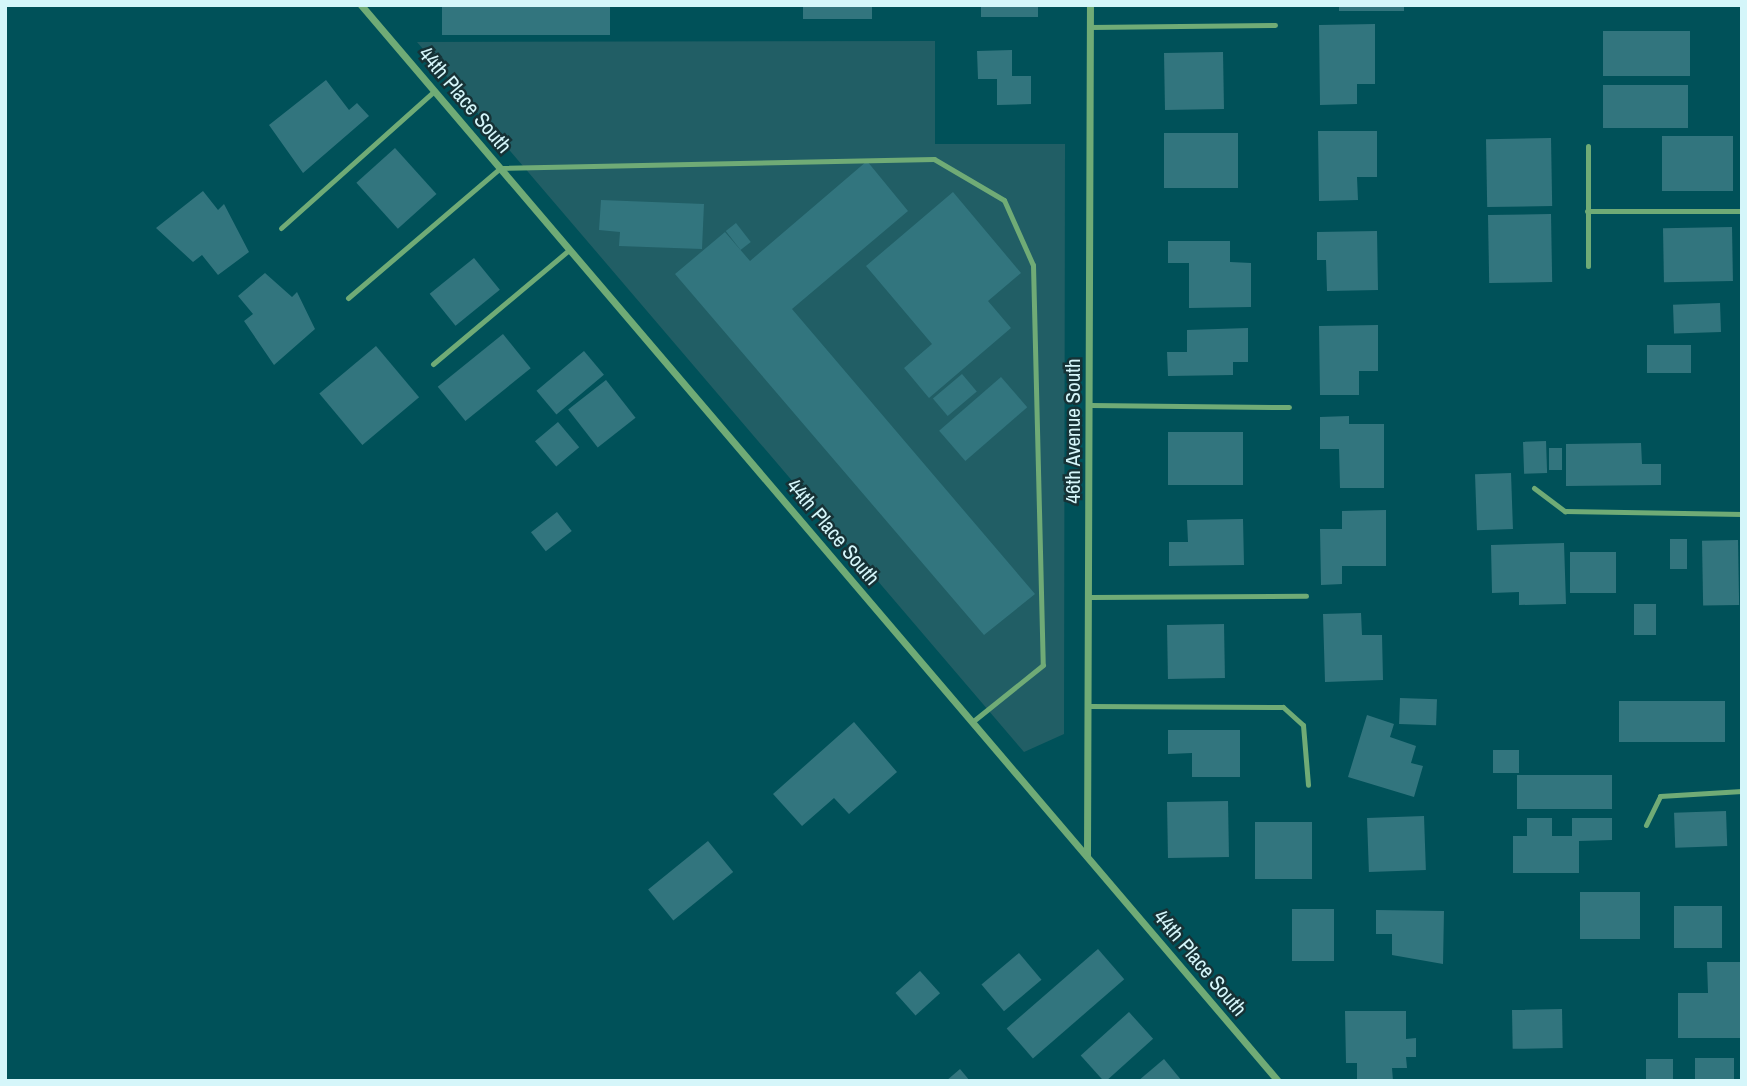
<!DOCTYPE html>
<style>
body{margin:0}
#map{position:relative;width:1747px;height:1086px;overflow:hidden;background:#005159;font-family:"Archivo Narrow",sans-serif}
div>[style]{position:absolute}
.built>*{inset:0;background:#215e65}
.building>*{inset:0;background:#32757e;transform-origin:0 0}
.lane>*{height:5px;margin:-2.5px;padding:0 2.5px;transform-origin:2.5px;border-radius:2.5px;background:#70ab76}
.street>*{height:7px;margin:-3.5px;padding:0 3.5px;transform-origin:3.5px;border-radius:3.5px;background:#70ab76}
span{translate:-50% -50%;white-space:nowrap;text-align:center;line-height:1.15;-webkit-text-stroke:5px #163236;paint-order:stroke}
.street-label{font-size:21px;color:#d5f6fa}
.frame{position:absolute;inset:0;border:7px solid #d5f6fa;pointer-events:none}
</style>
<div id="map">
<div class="built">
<div style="clip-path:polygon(935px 41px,935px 144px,1065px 144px,1064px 734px,1024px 752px,417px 42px)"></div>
</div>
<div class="building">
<div style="left:442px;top:5px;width:168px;height:30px"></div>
<div style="left:803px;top:5px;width:69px;height:14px"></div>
<div style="left:981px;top:5px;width:57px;height:12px"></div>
<div style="left:1339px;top:5px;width:65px;height:6px"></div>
<div style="clip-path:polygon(1375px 24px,1375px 84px,1357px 84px,1357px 104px,1320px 105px,1319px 25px)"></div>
<div style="left:1690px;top:31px;width:45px;height:87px;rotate:90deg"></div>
<div style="clip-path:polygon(1012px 50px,1012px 76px,1031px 76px,1031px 104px,997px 105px,997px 79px,978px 79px,977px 51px)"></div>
<div style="left:1223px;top:52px;width:57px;height:59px;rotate:89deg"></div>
<div style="clip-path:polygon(326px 80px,349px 110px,357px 103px,369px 116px,303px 173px,269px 125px)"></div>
<div style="left:1688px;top:85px;width:43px;height:85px;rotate:90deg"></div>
<div style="clip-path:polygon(1318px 131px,1377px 131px,1377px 177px,1357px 177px,1358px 200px,1319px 201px)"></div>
<div style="left:1164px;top:133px;width:74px;height:55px"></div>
<div style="left:1662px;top:136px;width:71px;height:55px"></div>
<div style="left:1551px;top:138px;width:68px;height:65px;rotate:89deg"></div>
<div style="left:395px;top:148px;width:62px;height:52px;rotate:48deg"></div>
<div style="clip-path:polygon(867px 161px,908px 211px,792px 309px,1035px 594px,984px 635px,675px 274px,725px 232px,750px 261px)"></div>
<div style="clip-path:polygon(203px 191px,218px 210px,224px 204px,249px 252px,218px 275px,202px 255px,193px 262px,156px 228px)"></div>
<div style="clip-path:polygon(953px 192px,1021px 273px,988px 301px,1011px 328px,929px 398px,904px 368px,932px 344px,866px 266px)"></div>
<div style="clip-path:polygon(601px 200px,704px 204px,702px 249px,619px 246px,620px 232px,599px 230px)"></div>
<div style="left:1551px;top:214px;width:68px;height:63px;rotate:89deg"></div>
<div style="left:736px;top:223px;width:24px;height:13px;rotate:52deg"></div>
<div style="left:1732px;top:227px;width:54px;height:69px;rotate:89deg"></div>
<div style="clip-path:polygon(1377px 231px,1378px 290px,1327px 291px,1326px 260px,1317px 260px,1317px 232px)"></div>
<div style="clip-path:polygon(1168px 241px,1230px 241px,1230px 262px,1251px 263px,1251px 307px,1189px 308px,1189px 263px,1168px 263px)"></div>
<div style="left:474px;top:258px;width:41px;height:57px;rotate:51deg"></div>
<div style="clip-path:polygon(265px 273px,292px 297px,297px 292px,315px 329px,274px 365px,244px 321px,253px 314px,238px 296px)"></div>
<div style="left:1720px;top:303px;width:29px;height:47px;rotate:88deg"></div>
<div style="clip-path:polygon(1378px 325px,1378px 371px,1359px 371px,1359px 395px,1320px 395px,1319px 326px)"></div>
<div style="clip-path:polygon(1248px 328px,1248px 362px,1233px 362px,1233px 375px,1168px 376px,1167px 352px,1187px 352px,1187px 330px)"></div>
<div style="left:503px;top:334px;width:44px;height:84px;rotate:51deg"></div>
<div style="left:1647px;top:345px;width:44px;height:28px"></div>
<div style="left:376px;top:346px;width:67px;height:74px;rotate:50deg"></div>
<div style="left:584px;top:351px;width:31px;height:62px;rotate:50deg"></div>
<div style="left:962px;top:374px;width:23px;height:38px;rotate:50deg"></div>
<div style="left:1001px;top:377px;width:40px;height:82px;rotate:49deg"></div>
<div style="left:606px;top:380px;width:48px;height:48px;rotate:52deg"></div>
<div style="clip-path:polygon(1349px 416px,1349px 424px,1384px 424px,1384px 488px,1340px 488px,1339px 449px,1320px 449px,1320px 417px)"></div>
<div style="left:558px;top:422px;width:33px;height:30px;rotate:50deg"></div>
<div style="left:1243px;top:432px;width:53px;height:75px;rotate:90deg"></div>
<div style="left:1546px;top:441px;width:32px;height:23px;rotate:88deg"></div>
<div style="clip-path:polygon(1641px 443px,1642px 464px,1661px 464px,1661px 485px,1566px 486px,1566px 444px)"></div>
<div style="left:1549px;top:448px;width:13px;height:22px"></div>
<div style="left:1511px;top:473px;width:56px;height:36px;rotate:88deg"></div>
<div style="clip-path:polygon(1386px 510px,1386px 566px,1342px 566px,1342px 584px,1321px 585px,1320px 529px,1342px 529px,1342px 511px)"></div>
<div style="left:557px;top:512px;width:24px;height:33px;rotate:52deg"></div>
<div style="clip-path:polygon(1243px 519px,1244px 565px,1169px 566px,1169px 542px,1188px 542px,1187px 520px)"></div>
<div style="left:1670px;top:539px;width:17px;height:30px"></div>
<div style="left:1738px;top:540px;width:65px;height:36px;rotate:89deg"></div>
<div style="clip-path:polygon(1564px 543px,1566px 604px,1519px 605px,1519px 592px,1492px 593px,1491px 545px)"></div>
<div style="left:1616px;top:552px;width:41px;height:46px;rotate:90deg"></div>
<div style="left:1634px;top:604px;width:22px;height:31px"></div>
<div style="clip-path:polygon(1361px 613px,1362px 635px,1382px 635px,1383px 680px,1325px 682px,1323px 614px)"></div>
<div style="left:1224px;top:624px;width:54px;height:57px;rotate:89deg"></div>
<div style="left:1400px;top:698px;width:37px;height:26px;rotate:2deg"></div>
<div style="left:1619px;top:701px;width:106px;height:41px"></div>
<div style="clip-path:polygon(1367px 715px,1394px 724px,1390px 737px,1416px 746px,1411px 763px,1423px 766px,1414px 797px,1348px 777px)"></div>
<div style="clip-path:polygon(854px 722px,897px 772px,849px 814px,834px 798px,802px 826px,773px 794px)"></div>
<div style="clip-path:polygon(1168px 730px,1240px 730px,1240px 777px,1192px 777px,1192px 753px,1168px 754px)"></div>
<div style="left:1519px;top:750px;width:23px;height:26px;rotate:90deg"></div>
<div style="left:1612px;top:775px;width:34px;height:95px;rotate:90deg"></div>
<div style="left:1228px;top:801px;width:56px;height:61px;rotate:89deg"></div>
<div style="left:1726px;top:811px;width:35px;height:52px;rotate:88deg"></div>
<div style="left:1424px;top:816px;width:54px;height:57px;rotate:88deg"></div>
<div style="clip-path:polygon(1527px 818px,1552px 818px,1552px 836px,1572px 836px,1572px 818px,1612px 818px,1612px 840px,1579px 841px,1579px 873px,1513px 873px,1513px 836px,1527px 836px)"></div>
<div style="left:1312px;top:822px;width:57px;height:57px;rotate:90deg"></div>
<div style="left:708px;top:841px;width:40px;height:77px;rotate:51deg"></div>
<div style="left:1640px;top:892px;width:47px;height:60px;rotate:90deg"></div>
<div style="left:1722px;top:906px;width:42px;height:48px;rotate:90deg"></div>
<div style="left:1292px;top:909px;width:42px;height:52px"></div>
<div style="clip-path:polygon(1376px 910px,1444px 911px,1443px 964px,1392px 955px,1392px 934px,1376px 934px)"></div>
<div style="left:1098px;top:949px;width:40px;height:121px;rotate:49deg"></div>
<div style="left:1019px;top:953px;width:35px;height:49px;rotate:50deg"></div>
<div style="clip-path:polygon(1707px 962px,1742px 962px,1742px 1038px,1678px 1038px,1678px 993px,1708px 993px)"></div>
<div style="left:920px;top:971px;width:30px;height:33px;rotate:48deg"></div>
<div style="left:1562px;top:1009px;width:39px;height:50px;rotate:89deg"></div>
<div style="clip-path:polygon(1345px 1011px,1406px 1011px,1406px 1039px,1416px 1038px,1416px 1057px,1406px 1057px,1407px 1068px,1392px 1068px,1393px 1081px,1357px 1081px,1357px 1063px,1346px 1063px)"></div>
<div style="left:1129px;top:1012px;width:36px;height:65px;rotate:48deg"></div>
<div style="left:1734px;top:1058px;width:23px;height:39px;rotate:90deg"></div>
<div style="clip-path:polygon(1164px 1059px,1182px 1081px,1138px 1081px)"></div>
<div style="left:1646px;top:1059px;width:27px;height:22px"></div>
<div style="clip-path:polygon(960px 1069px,970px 1081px,946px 1081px)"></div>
</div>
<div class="lane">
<div style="left:1090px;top:27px;width:185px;rotate:-0.6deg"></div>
<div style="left:1588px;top:146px;width:120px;rotate:90deg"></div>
<div style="left:1587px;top:211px;width:155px"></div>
<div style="left:281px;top:228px;width:205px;rotate:-41.8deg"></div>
<div style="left:348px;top:298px;width:200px;rotate:-40.5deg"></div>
<div style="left:500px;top:168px;width:434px;rotate:-1.2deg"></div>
<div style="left:934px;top:159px;width:81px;rotate:30.4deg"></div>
<div style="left:1004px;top:200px;width:71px;rotate:66deg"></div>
<div style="left:1033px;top:265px;width:400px;rotate:88.6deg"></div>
<div style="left:1043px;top:665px;width:91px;rotate:141.2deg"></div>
<div style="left:433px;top:364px;width:177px;rotate:-40deg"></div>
<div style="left:1090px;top:405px;width:199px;rotate:0.6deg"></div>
<div style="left:1534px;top:488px;width:39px;rotate:37deg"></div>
<div style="left:1565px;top:511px;width:177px;rotate:1deg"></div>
<div style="left:1090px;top:597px;width:216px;rotate:-0.3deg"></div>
<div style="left:1090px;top:706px;width:193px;rotate:0.3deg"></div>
<div style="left:1283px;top:707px;width:27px;rotate:42deg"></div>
<div style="left:1303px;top:725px;width:60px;rotate:85.2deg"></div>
<div style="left:1646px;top:825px;width:32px;rotate:-64deg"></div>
<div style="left:1660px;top:796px;width:82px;rotate:-3.5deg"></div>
</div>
<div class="street">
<div style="left:361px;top:5px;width:1414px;rotate:49.56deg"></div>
<div style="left:1087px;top:856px;width:851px;rotate:-89.8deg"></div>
</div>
<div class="street-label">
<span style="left:465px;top:100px;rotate:50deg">44th Place South</span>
<span style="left:1073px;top:431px;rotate:-90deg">46th Avenue South</span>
<span style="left:833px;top:532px;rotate:50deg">44th Place South</span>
<span style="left:1200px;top:963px;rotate:50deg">44th Place South</span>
</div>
<div class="frame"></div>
</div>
